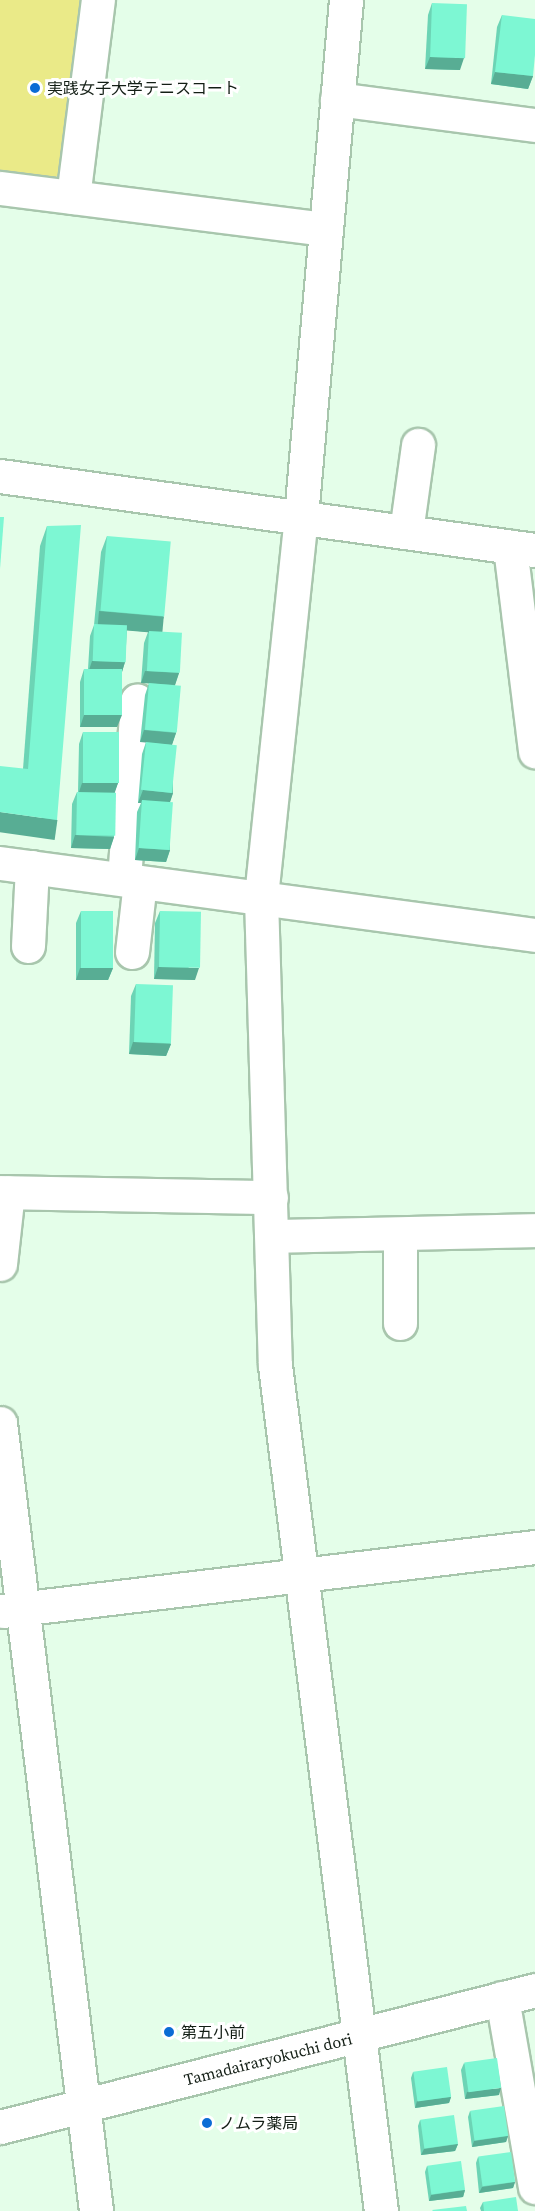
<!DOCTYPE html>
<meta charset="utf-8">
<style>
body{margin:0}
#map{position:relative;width:535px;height:2211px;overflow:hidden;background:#e4fee9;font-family:"Source Serif 4","Noto Sans JP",serif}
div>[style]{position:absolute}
.green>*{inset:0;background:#eaea88}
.roads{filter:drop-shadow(2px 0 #a8c6ad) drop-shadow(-2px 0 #a8c6ad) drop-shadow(0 2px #a8c6ad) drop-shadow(0 -2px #a8c6ad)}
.minor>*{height:33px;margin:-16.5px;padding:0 16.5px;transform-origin:16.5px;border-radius:16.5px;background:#fff}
.wall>*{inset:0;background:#6cd4b5}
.shaded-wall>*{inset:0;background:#58ad94;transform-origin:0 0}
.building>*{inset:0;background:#7df7d3;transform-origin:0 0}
.dots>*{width:16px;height:16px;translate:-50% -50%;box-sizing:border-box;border:3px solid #fff;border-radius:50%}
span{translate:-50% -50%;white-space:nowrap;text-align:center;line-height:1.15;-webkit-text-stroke:6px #fff;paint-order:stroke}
.poi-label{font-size:16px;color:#131e15}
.left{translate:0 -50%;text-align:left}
.street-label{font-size:16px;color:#131e15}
</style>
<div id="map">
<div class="green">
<div style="clip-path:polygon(0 0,82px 0,58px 175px,50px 183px,0 177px)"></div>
</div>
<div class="roads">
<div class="minor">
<div style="left:346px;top:0;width:518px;rotate:94.98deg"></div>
<div style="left:301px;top:516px;width:384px;rotate:96deg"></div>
<div style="left:261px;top:898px;width:467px;rotate:88.3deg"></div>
<div style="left:275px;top:1365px;width:853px;rotate:82.86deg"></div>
<div style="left:337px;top:99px;width:200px;rotate:7.5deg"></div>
<div style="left:0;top:188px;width:328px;rotate:7.2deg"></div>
<div style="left:73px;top:197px;width:199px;rotate:-82.8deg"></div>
<div style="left:0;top:476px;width:540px;rotate:7.88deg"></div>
<div style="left:406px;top:532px;width:88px;rotate:-82.1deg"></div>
<div style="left:510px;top:547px;width:206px;rotate:83deg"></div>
<div style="left:0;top:863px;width:540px;rotate:7.66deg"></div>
<div style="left:124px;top:879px;width:179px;rotate:-85.8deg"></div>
<div style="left:28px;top:946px;width:79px;rotate:-87.1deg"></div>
<div style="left:132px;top:952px;width:70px;rotate:-83.5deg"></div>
<div style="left:0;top:1192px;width:271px;rotate:1.1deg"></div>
<div style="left:400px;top:1235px;width:88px;rotate:90deg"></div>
<div style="left:272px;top:1236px;width:263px;rotate:-1.3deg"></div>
<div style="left:0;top:1264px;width:72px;rotate:-83.7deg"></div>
<div style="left:0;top:1423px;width:794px;rotate:83.05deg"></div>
<div style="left:2px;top:1611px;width:537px;rotate:-6.85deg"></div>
<div style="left:502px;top:1998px;width:192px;rotate:80.1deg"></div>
<div style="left:0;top:2127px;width:552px;rotate:-14.36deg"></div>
</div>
</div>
<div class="wall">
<div style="clip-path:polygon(432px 3px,460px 70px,425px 69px,428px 15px)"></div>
<div style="clip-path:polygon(502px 15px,533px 76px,528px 89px,491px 84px,497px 27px)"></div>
<div style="clip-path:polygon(47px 526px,57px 820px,50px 839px,23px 769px,40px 546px)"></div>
<div style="clip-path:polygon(107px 536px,164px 617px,158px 631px,179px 673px,175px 685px,176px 733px,172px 744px,173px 793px,170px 802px,170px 850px,166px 862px,135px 860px,137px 812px,141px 803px,138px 803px,142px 754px,146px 742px,140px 742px,145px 695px,149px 683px,141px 683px,144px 643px,148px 632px,127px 630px,125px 662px,122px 672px,117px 727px,80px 727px,80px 682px,84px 669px,88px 669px,90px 636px,94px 625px,101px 552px)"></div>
<div style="clip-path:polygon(83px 732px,118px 783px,114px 793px,114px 837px,110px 849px,71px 848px,72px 804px,77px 792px,78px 792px,79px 744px)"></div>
<div style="clip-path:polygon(81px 911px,113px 968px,108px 980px,76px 980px,76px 923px)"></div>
<div style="clip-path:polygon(160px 911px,195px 980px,154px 979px,155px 923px)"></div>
<div style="clip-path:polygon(136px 984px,171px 1044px,166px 1056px,129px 1054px,131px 996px)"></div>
<div style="clip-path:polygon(464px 2063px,499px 2095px,465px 2099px,461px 2070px)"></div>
<div style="clip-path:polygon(413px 2072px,451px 2097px,449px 2103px,415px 2108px,411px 2078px)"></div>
<div style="clip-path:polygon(470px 2111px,508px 2136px,506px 2142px,472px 2147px,468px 2117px)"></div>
<div style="clip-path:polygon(420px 2120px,458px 2144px,455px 2151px,421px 2155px,418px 2126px)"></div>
<div style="clip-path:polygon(478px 2157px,515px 2182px,513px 2188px,479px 2193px,476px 2163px)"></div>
<div style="clip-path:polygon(427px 2166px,465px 2190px,463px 2197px,429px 2201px,425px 2172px)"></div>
<div style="clip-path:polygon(483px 2202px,518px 2211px,481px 2211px,480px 2208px)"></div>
</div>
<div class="shaded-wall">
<div style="clip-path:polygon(430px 57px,464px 58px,460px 70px,425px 69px)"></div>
<div style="clip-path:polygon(495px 72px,533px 76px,528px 89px,491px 84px)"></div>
<div style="left:99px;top:611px;width:65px;height:17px;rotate:5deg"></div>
<div style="clip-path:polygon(92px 661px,125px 662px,121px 675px,88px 673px)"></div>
<div style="clip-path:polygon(145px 671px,179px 673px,175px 685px,141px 683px)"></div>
<div style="clip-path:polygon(84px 715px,122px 715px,117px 727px,80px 727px)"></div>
<div style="clip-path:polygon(144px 730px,176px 733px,172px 745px,140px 742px)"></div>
<div style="clip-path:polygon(82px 783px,118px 783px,114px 795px,78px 795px)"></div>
<div style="clip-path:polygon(143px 790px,173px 793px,169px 805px,142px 800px,141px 803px,138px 803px)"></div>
<div style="left:0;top:812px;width:58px;height:20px;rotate:8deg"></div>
<div style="clip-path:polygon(75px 835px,114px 837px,110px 849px,71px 848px)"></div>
<div style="clip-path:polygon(139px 848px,170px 850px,166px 862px,135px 860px)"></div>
<div style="clip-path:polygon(158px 967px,199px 968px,195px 980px,154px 979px)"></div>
<div style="clip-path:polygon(80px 968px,113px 968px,108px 980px,76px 980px)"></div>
<div style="clip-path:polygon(133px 1042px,171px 1044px,166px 1056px,129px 1054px)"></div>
<div style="clip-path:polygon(501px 2088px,499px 2095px,465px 2099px,467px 2092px)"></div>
<div style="clip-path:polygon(451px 2097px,449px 2103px,415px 2108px,417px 2101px)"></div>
<div style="clip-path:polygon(508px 2136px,506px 2142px,472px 2147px,474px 2141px)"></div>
<div style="clip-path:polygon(458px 2144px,455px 2151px,421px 2155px,424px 2149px)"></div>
<div style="clip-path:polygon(515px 2182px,513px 2188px,479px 2193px,482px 2187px)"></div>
<div style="clip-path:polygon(465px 2190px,463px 2197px,429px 2201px,431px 2195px)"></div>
</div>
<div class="building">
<div style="left:432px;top:3px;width:35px;height:54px;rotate:2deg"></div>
<div style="clip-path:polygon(502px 15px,535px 19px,535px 55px,533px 76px,495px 72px)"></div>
<div style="clip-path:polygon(0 517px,4px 517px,0 569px)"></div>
<div style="clip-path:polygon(81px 525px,57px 820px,0 812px,0 766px,28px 769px,47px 526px)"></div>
<div style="left:107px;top:536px;width:64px;height:75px;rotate:5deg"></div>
<div style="left:94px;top:624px;width:33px;height:37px;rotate:2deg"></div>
<div style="left:149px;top:631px;width:33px;height:40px;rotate:3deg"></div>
<div style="left:84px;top:669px;width:38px;height:46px"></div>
<div style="left:149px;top:683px;width:32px;height:47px;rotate:5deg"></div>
<div style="left:83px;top:732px;width:36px;height:51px"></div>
<div style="left:146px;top:742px;width:31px;height:48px;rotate:6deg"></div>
<div style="left:77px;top:792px;width:39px;height:43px;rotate:1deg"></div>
<div style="left:142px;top:800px;width:31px;height:48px;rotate:4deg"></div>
<div style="left:81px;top:911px;width:32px;height:57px"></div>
<div style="left:160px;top:911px;width:41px;height:56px;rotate:1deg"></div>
<div style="left:136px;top:984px;width:37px;height:58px;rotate:2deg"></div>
<div style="left:497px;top:2058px;width:30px;height:33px;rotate:82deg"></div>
<div style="left:447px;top:2067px;width:30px;height:34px;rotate:82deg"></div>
<div style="left:504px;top:2106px;width:30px;height:34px;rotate:82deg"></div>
<div style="left:454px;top:2115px;width:29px;height:34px;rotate:82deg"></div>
<div style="left:511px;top:2152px;width:30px;height:33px;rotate:82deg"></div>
<div style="left:461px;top:2161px;width:29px;height:34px;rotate:82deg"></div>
<div style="clip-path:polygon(516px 2197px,518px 2211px,484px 2211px,483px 2202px)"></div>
<div style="clip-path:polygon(466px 2206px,467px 2211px,433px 2211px,432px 2210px)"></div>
</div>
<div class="dots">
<div style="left:35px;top:88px;background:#0b6cd5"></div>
<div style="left:169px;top:2032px;background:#0b6cd5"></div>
<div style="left:207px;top:2123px;background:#0b6cd5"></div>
</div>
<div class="poi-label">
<span class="left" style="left:47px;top:88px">実践女子大学テニスコート</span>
<span class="left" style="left:181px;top:2032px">第五小前</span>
<span class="left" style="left:219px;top:2123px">ノムラ薬局</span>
</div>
<div class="street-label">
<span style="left:268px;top:2059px;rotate:-14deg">Tamadairaryokuchi dori</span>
</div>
</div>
